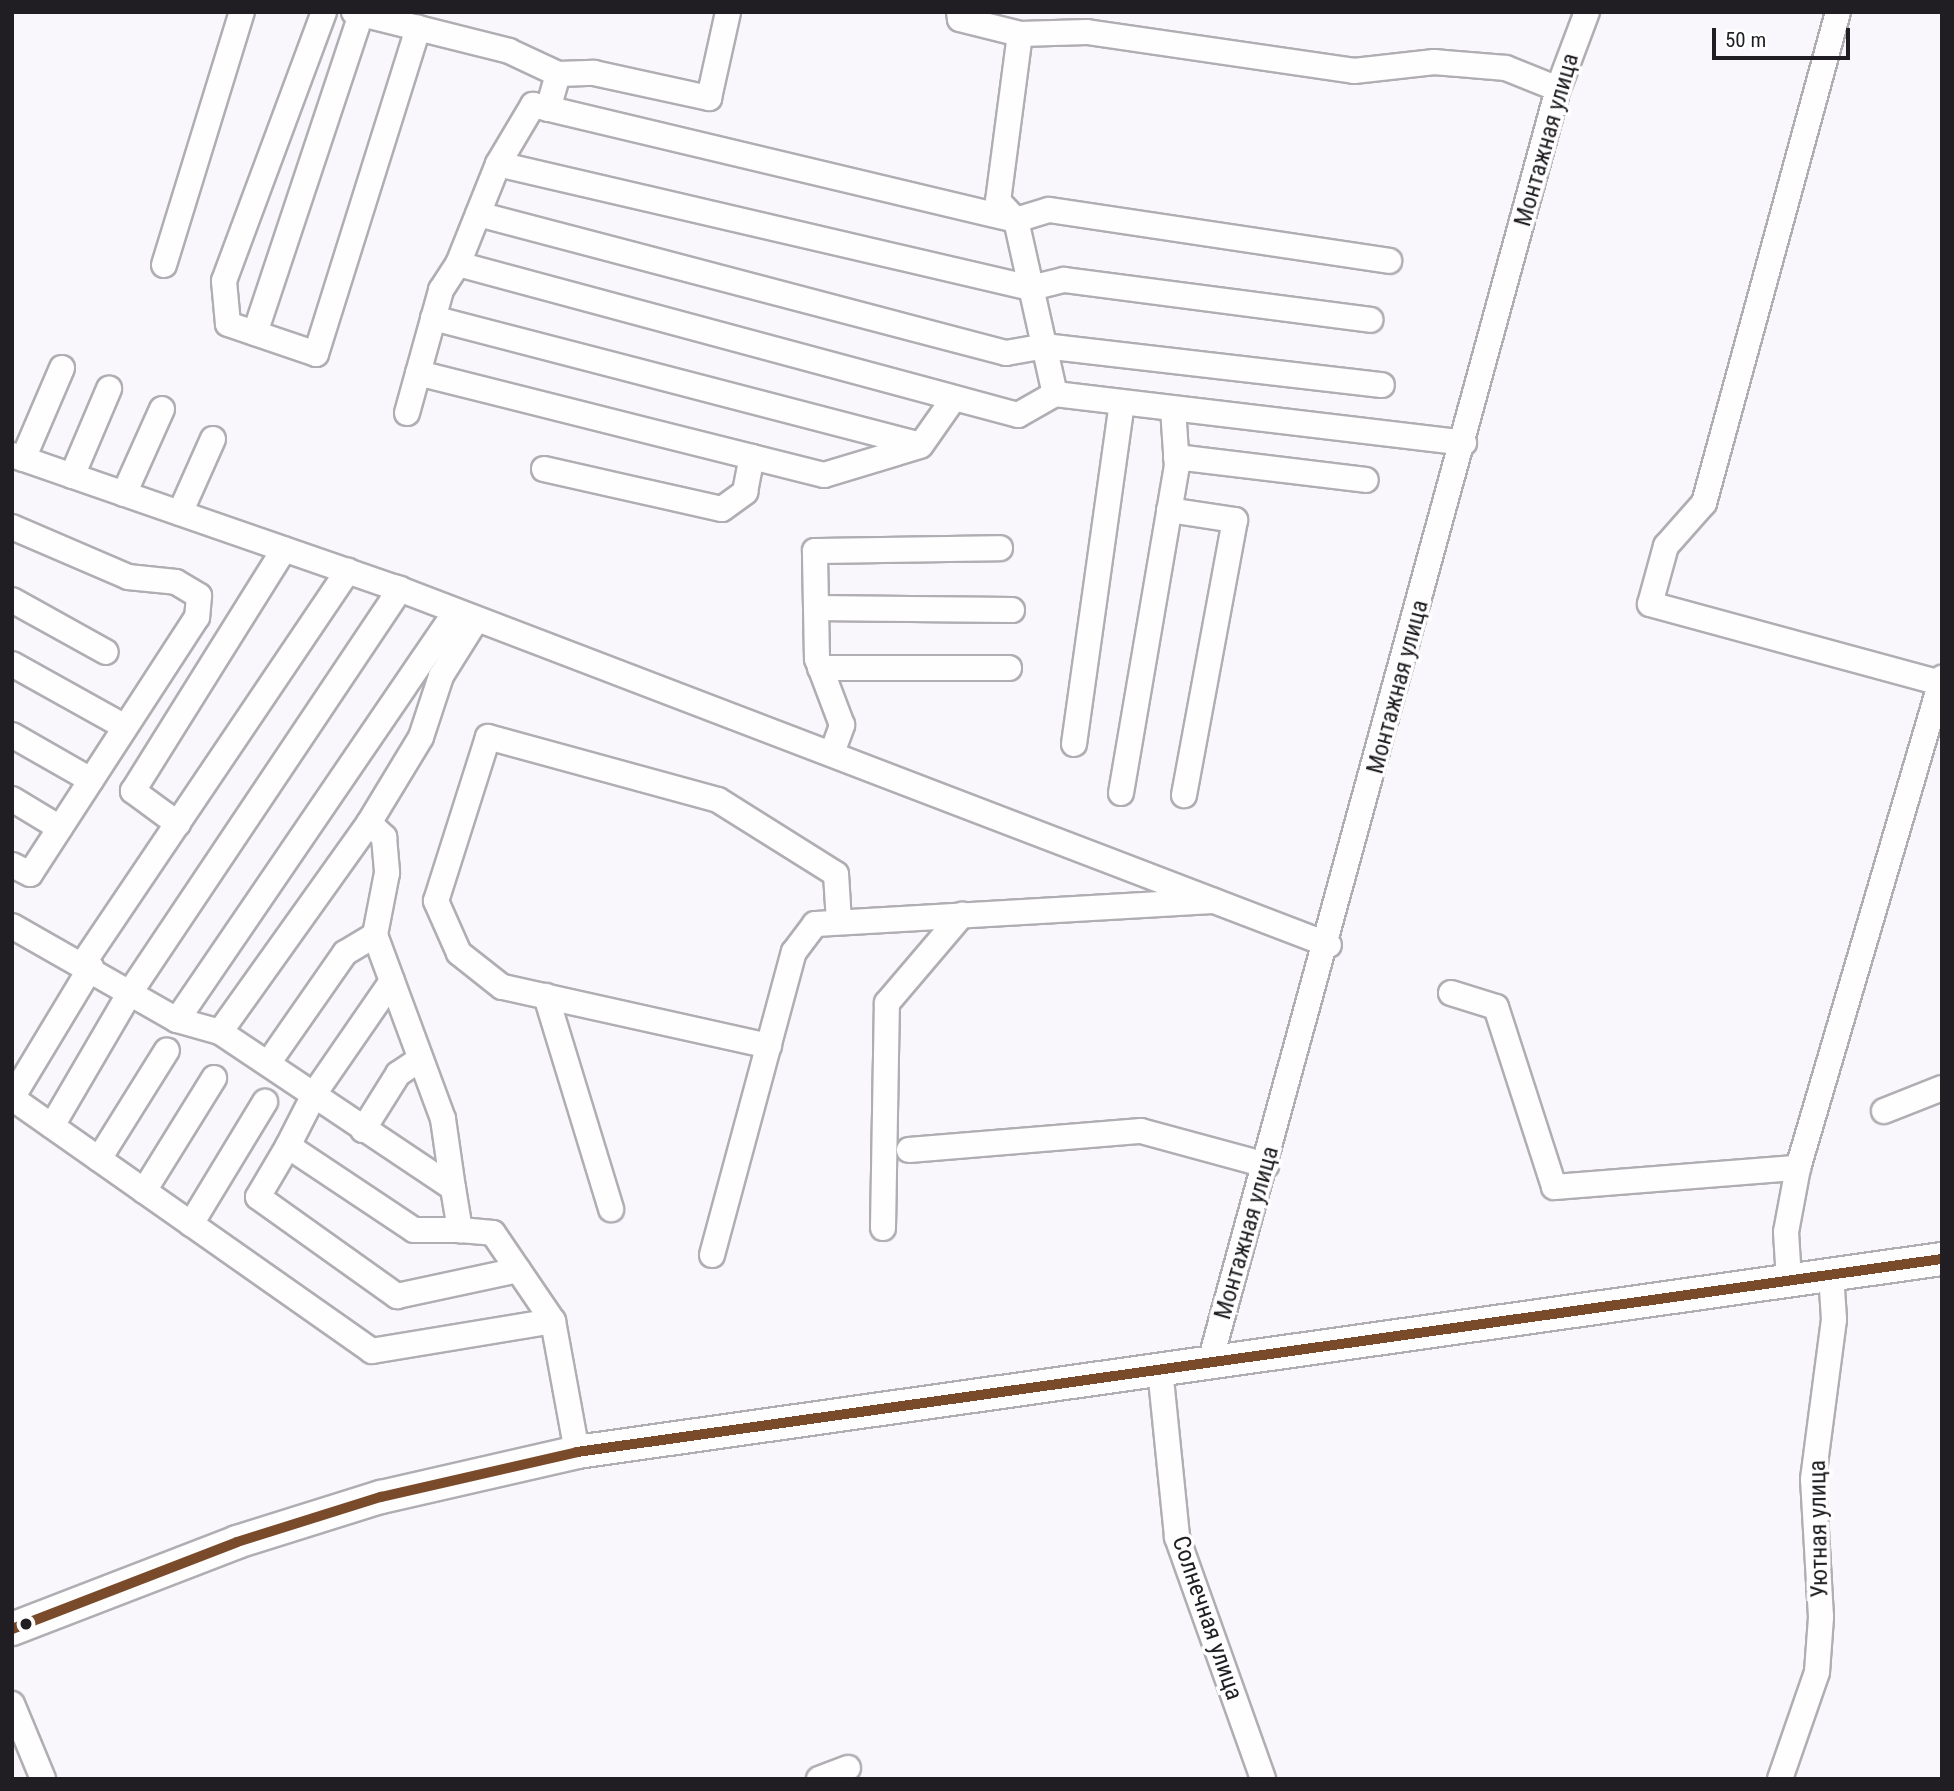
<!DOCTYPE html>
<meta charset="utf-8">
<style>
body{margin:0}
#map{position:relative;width:1954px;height:1791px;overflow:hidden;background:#f9f6fc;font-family:"Roboto Condensed",sans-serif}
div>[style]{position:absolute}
.roads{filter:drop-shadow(2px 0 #b0aeb3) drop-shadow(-2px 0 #b0aeb3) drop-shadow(0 2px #b0aeb3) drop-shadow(0 -2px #b0aeb3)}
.minor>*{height:24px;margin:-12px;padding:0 12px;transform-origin:12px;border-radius:12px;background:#fefeff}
.major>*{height:32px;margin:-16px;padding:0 16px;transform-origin:16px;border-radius:16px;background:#fefeff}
.bus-1>*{height:10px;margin:-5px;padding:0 5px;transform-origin:5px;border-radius:5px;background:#7a4b2a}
.dots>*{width:19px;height:19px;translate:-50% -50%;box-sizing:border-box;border:4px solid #fff;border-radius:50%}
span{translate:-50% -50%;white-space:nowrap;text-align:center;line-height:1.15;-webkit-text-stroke:7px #fff;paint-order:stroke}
.street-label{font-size:24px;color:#201e22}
.frame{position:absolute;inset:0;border:14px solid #201e22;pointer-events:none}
.scale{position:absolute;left:1712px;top:28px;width:138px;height:32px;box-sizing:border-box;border:4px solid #201e22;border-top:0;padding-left:9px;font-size:21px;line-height:24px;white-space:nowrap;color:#201e22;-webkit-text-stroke:5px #fff;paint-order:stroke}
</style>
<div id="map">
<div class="roads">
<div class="minor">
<div style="left:324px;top:12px;width:287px;rotate:110.4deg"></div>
<div style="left:224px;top:281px;width:43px;rotate:84.7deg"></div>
<div style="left:228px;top:324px;width:93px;rotate:18.8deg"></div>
<div style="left:316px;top:354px;width:342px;rotate:-72.6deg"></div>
<div style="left:354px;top:12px;width:160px;rotate:14.1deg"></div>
<div style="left:509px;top:51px;width:54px;rotate:25.1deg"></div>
<div style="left:959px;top:12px;width:7px;rotate:82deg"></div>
<div style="left:960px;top:19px;width:62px;rotate:14deg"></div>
<div style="left:1020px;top:34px;width:67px;rotate:-1.7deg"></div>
<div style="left:1087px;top:32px;width:270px;rotate:8.3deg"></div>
<div style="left:1354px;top:71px;width:81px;rotate:-6.4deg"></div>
<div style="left:1434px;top:62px;width:72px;rotate:4.8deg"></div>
<div style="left:1506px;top:68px;width:56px;rotate:22deg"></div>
<div style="left:1838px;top:12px;width:509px;rotate:105.26deg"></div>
<div style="left:1704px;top:503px;width:57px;rotate:131.5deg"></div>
<div style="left:1666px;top:546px;width:60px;rotate:105.4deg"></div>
<div style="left:1650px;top:604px;width:301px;rotate:15.2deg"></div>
<div style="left:1020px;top:34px;width:168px;rotate:97.5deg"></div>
<div style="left:998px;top:201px;width:26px;rotate:47deg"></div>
<div style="left:1016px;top:220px;width:178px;rotate:77.4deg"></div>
<div style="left:1055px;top:394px;width:412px;rotate:6.8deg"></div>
<div style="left:548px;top:109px;width:36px;rotate:-74deg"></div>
<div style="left:558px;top:74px;width:36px;rotate:-2deg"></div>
<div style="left:594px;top:73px;width:118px;rotate:12.3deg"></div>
<div style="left:709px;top:98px;width:88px;rotate:-77.5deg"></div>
<div style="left:498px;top:164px;width:547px;rotate:13.1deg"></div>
<div style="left:1031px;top:288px;width:34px;rotate:-14deg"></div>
<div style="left:1064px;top:280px;width:309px;rotate:7.4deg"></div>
<div style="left:478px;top:214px;width:546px;rotate:14.75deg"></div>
<div style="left:1006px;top:353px;width:39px;rotate:-10deg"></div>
<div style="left:1044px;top:346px;width:340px;rotate:6.6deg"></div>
<div style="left:458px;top:264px;width:108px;rotate:-68.2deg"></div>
<div style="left:498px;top:164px;width:69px;rotate:-59.3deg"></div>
<div style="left:533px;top:105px;width:497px;rotate:13.4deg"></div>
<div style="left:1016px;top:220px;width:34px;rotate:-17deg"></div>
<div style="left:1049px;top:210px;width:344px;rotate:8.5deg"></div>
<div style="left:164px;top:265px;width:265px;rotate:-72.9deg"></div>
<div style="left:433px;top:318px;width:504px;rotate:14.59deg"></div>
<div style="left:921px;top:445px;width:57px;rotate:-54.9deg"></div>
<div style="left:255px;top:333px;width:336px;rotate:-71.6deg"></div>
<div style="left:418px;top:373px;width:419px;rotate:14.1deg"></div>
<div style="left:824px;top:475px;width:100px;rotate:-16.8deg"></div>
<div style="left:407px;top:413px;width:128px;rotate:-74.5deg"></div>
<div style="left:441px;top:290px;width:31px;rotate:-57deg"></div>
<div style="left:458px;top:264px;width:580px;rotate:15.09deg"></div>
<div style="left:1018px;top:415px;width:43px;rotate:-29.6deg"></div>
<div style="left:12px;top:455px;width:404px;rotate:19.1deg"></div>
<div style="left:394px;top:587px;width:1001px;rotate:20.95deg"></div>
<div style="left:1176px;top:457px;width:191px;rotate:6.9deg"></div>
<div style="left:23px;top:459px;width:99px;rotate:-66.8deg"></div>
<div style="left:544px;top:469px;width:182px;rotate:12.7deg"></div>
<div style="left:722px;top:509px;width:29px;rotate:-36deg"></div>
<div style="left:745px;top:492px;width:36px;rotate:-79deg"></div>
<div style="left:72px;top:476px;width:95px;rotate:-67deg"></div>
<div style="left:124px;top:494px;width:93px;rotate:-65.9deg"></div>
<div style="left:1169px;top:510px;width:67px;rotate:8.6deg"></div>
<div style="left:1235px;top:520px;width:280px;rotate:100.5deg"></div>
<div style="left:180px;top:513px;width:81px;rotate:-66deg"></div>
<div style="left:12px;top:527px;width:126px;rotate:23.3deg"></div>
<div style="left:128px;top:577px;width:48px;rotate:5.9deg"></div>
<div style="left:176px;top:582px;width:27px;rotate:31deg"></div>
<div style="left:199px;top:596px;width:21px;rotate:95deg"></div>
<div style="left:197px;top:617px;width:306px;rotate:123deg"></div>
<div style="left:30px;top:874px;width:20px;rotate:-153deg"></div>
<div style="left:12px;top:600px;width:107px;rotate:29deg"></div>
<div style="left:816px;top:608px;width:196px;rotate:0.6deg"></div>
<div style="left:12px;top:664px;width:129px;rotate:29.1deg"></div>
<div style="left:820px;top:668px;width:189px"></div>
<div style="left:12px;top:735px;width:91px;rotate:29.7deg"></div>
<div style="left:1074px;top:744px;width:345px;rotate:-82deg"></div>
<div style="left:832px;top:753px;width:30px;rotate:-70deg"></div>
<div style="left:842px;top:725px;width:71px;rotate:-110.7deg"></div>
<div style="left:817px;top:659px;width:108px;rotate:-91.1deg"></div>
<div style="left:815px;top:551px;width:185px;rotate:-0.9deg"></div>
<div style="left:1121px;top:793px;width:331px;rotate:-80.3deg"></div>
<div style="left:1177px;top:467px;width:59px;rotate:-93.9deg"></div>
<div style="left:12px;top:799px;width:56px;rotate:31.1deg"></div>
<div style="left:369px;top:823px;width:100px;rotate:-58.8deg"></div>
<div style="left:421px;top:737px;width:64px;rotate:-71.8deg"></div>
<div style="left:441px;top:676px;width:66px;rotate:-58deg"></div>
<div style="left:178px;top:824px;width:56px;rotate:-143.7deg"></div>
<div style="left:133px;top:791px;width:285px;rotate:-58deg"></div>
<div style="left:12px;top:926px;width:190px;rotate:29.7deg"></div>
<div style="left:177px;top:1020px;width:45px;rotate:15.6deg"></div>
<div style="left:220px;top:1032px;width:280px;rotate:33.8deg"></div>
<div style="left:453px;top:1188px;width:43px;rotate:80.5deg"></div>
<div style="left:460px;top:1230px;width:33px;rotate:5deg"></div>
<div style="left:493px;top:1233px;width:107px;rotate:55.7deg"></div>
<div style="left:553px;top:1321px;width:133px;rotate:79.6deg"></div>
<div style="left:84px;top:962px;width:472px;rotate:-56deg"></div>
<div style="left:392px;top:981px;width:134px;rotate:124.6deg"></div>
<div style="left:316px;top:1091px;width:62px;rotate:117deg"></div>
<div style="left:288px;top:1146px;width:151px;rotate:33.7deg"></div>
<div style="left:414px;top:1230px;width:46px"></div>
<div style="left:1451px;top:993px;width:47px;rotate:17.3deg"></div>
<div style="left:1496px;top:1007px;width:189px;rotate:72.1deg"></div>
<div style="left:1554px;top:1187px;width:245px;rotate:-4.5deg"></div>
<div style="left:546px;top:996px;width:223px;rotate:73deg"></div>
<div style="left:177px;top:1020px;width:494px;rotate:-55.7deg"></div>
<div style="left:220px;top:1032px;width:257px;rotate:-54.5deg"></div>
<div style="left:369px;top:823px;width:21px;rotate:43deg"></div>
<div style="left:384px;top:837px;width:36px;rotate:85deg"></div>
<div style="left:387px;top:873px;width:63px;rotate:101deg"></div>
<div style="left:375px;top:935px;width:196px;rotate:69.7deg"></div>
<div style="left:443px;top:1119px;width:70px;rotate:81.8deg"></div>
<div style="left:769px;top:1046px;width:273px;rotate:-167.5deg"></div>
<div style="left:502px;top:987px;width:55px;rotate:-141.7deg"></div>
<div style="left:459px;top:953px;width:57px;rotate:-113.9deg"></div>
<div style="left:436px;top:901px;width:172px;rotate:-72.4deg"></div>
<div style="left:488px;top:737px;width:238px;rotate:15.3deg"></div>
<div style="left:718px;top:800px;width:139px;rotate:32.1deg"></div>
<div style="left:836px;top:874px;width:48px;rotate:86.4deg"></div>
<div style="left:269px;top:1062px;width:133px;rotate:-55.1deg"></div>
<div style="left:345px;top:953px;width:35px;rotate:-31deg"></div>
<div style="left:12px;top:1098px;width:440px;rotate:35.1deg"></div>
<div style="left:372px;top:1351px;width:183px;rotate:-9.4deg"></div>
<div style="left:12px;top:1098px;width:153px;rotate:-58.9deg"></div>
<div style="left:1884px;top:1111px;width:62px;rotate:-21.6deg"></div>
<div style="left:52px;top:1126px;width:156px;rotate:-59.7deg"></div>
<div style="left:131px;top:991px;width:484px;rotate:-56.2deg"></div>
<div style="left:363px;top:1130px;width:66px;rotate:-58deg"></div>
<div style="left:398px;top:1074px;width:27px;rotate:-34deg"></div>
<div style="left:288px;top:1146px;width:59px;rotate:120.5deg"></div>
<div style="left:258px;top:1197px;width:171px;rotate:35.5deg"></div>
<div style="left:397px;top:1296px;width:124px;rotate:-12.1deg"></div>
<div style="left:909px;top:1150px;width:233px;rotate:-4.7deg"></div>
<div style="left:1141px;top:1131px;width:130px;rotate:15.2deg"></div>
<div style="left:99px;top:1159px;width:128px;rotate:-58deg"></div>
<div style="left:144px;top:1191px;width:133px;rotate:-58.2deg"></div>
<div style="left:191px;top:1224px;width:143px;rotate:-58.8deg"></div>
<div style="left:883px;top:1228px;width:225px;rotate:-89deg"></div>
<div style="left:887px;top:1003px;width:116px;rotate:-49.6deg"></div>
<div style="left:712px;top:1255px;width:314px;rotate:-74.9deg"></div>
<div style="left:794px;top:952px;width:35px;rotate:-53deg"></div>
<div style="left:815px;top:924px;width:399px;rotate:-3.3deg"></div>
<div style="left:1789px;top:1280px;width:48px;rotate:-93.6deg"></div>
<div style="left:1786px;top:1232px;width:65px;rotate:-79.4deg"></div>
<div style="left:1798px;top:1168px;width:511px;rotate:-73.62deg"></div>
<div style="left:1210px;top:1362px;width:1320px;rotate:-74.71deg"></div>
<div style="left:1558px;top:89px;width:82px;rotate:-69.4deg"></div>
<div style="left:1160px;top:1369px;width:169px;rotate:84.2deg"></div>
<div style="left:1177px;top:1537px;width:257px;rotate:70.4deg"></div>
<div style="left:12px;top:1704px;width:81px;rotate:67.5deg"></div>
<div style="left:819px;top:1779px;width:31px;rotate:-21deg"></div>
<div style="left:1780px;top:1779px;width:113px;rotate:-70.9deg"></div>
<div style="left:1817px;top:1672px;width:55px;rotate:-85.8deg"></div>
<div style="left:1821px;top:1617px;width:138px;rotate:-93.3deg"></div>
<div style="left:1813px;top:1479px;width:161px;rotate:-82.5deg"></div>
<div style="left:1834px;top:1319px;width:45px;rotate:-93.8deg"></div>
</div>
<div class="major">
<div style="left:12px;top:1629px;width:241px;rotate:-21.1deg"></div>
<div style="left:237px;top:1542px;width:151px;rotate:-17.4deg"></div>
<div style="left:381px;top:1497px;width:201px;rotate:-12.9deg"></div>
<div style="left:577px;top:1452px;width:1379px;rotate:-8.05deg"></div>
</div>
</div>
<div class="bus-1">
<div style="left:12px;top:1629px;width:241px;rotate:-21.1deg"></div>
<div style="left:237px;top:1542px;width:151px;rotate:-17.4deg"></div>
<div style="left:381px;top:1497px;width:201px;rotate:-12.9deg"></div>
<div style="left:577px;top:1452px;width:1379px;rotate:-8.05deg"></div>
</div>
<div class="dots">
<div style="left:26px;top:1624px;background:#201e22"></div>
</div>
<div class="street-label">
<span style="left:1547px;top:140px;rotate:-74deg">Монтажная улица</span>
<span style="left:1398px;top:687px;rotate:-75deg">Монтажная улица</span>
<span style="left:1247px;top:1233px;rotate:-74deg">Монтажная улица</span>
<span style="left:1819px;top:1529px;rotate:-91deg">Уютная улица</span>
<span style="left:1207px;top:1618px;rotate:71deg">Солнечная улица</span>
</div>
<div class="frame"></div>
<div class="scale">50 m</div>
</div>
